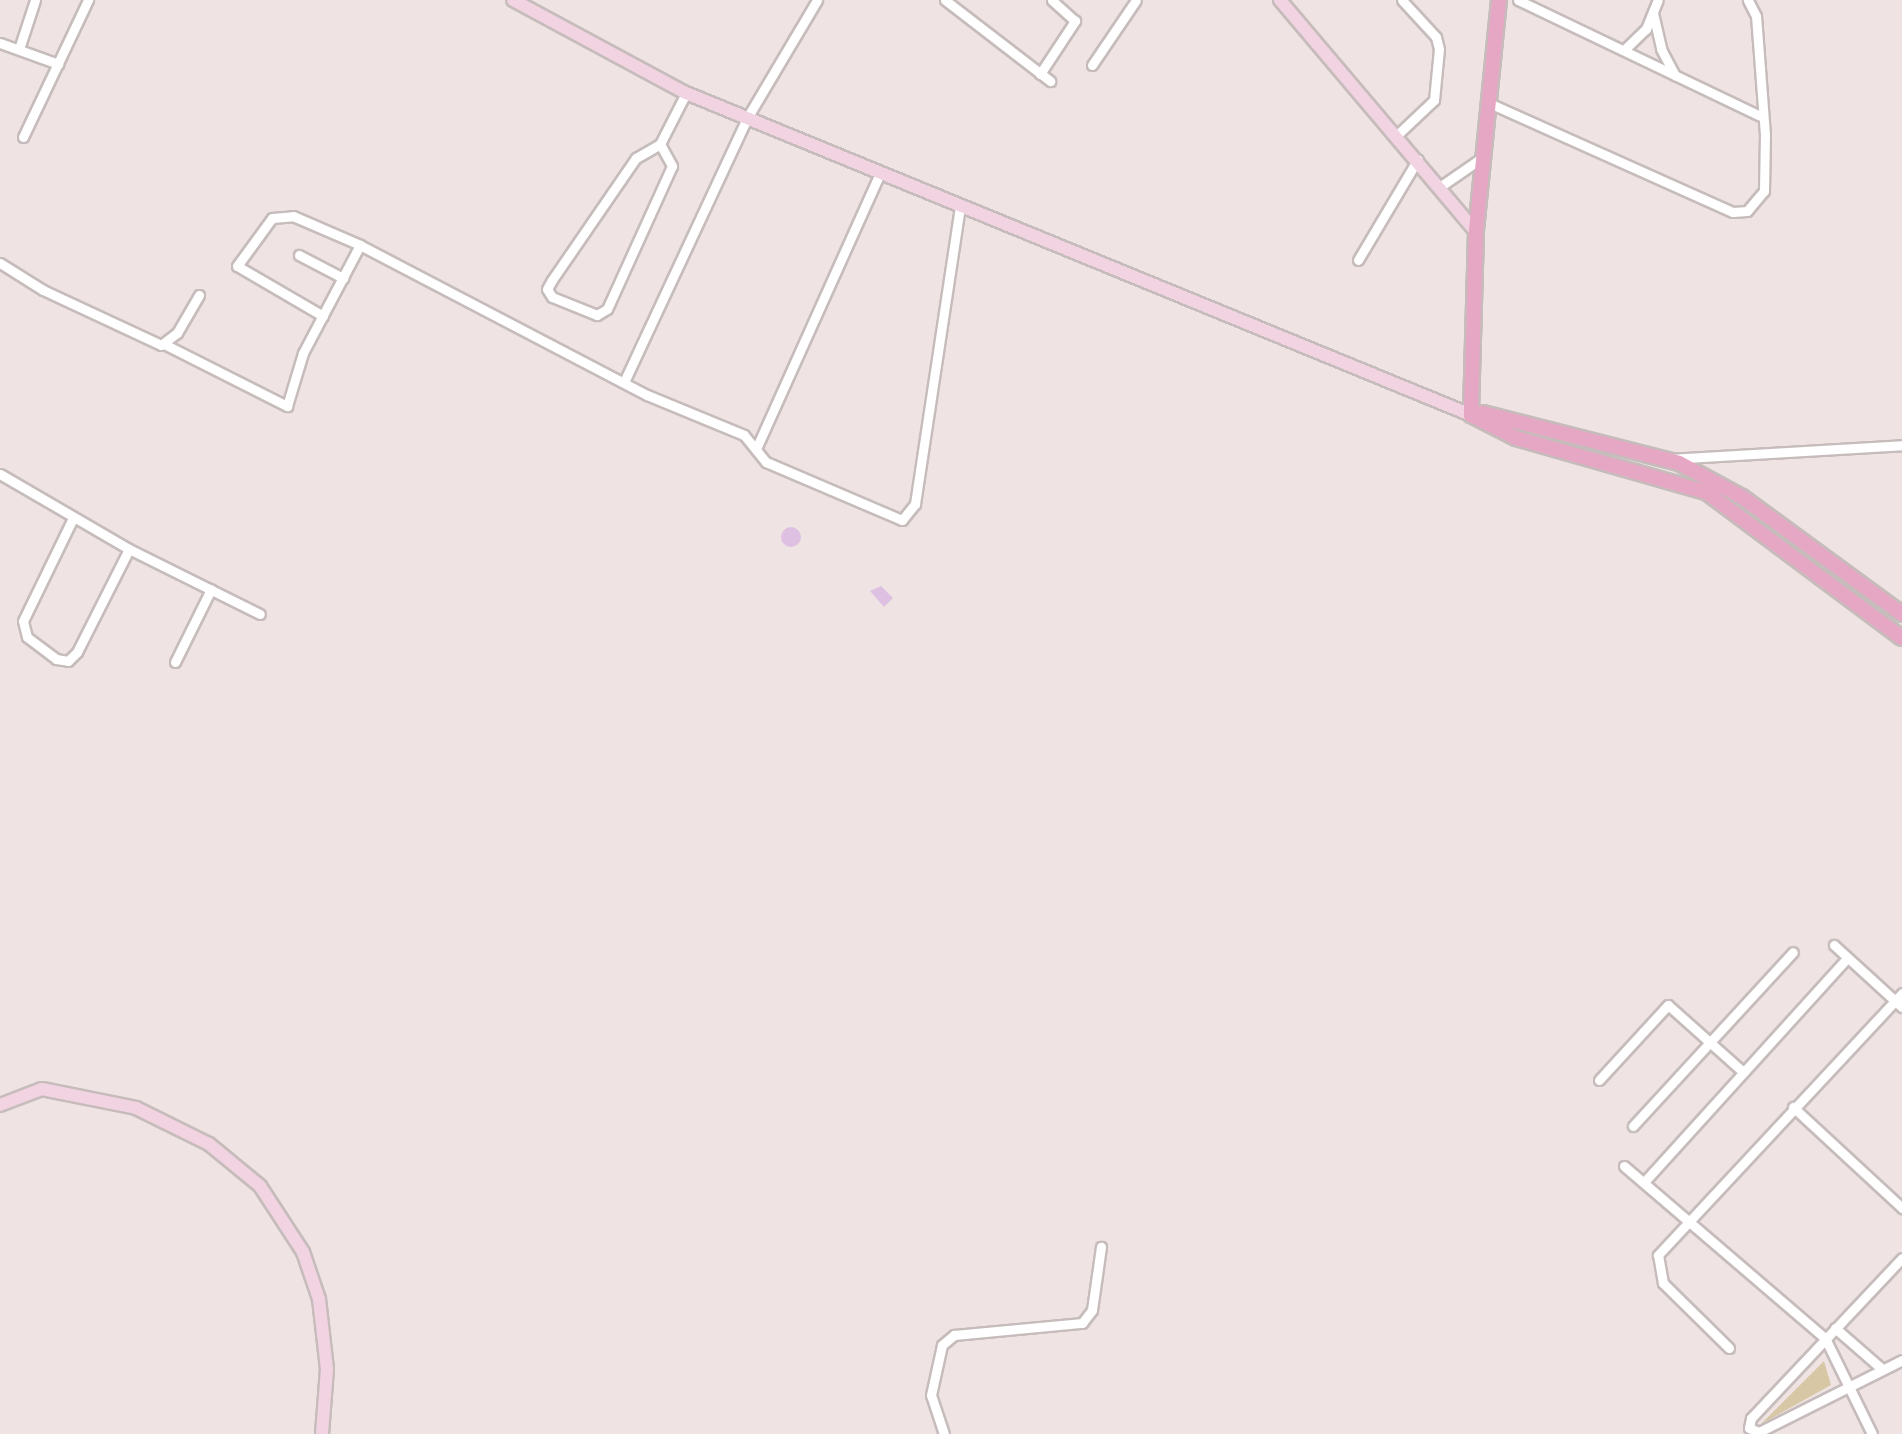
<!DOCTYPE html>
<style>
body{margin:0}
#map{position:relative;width:1902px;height:1434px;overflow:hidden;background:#efe4e3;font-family:Raleway,sans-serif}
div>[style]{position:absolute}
.green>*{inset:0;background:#d7c7a5}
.water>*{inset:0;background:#dec1e2}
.round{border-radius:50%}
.roads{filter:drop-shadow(2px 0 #c6bcbb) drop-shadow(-2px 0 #c6bcbb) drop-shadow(0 2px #c6bcbb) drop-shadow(0 -2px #c6bcbb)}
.street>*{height:9px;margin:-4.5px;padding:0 4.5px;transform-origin:4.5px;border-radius:4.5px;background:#fff}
.secondary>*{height:12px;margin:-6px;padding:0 6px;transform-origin:6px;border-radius:6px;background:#f2d3e1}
.primary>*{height:14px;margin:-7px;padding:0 7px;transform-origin:7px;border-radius:7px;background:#e6a7c4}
span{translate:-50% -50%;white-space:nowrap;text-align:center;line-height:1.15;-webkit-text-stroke:4.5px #fcf1f0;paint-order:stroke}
</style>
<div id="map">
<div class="green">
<div style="clip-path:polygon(1824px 1361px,1831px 1385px,1761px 1424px)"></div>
</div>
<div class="water">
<div class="round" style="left:781px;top:527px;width:20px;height:20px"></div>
<div style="clip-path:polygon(881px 586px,893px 598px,884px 607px,870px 591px)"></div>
</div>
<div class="roads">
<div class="street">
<div style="left:945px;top:0;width:133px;rotate:37.6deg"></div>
<div style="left:1518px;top:0;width:268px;rotate:25.6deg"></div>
<div style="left:1653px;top:13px;width:37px;rotate:77deg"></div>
<div style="left:1661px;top:49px;width:30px;rotate:62deg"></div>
<div style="left:0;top:43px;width:62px;rotate:19.9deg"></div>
<div style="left:19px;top:49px;width:52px;rotate:-71.9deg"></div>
<div style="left:1625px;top:49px;width:29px;rotate:-44deg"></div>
<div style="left:1646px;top:29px;width:31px;rotate:-68deg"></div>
<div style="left:1092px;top:65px;width:78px;rotate:-55.9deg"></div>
<div style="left:1040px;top:74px;width:64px;rotate:-56.6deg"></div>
<div style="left:1075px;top:21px;width:31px;rotate:-138deg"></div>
<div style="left:1489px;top:103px;width:267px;rotate:24.1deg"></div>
<div style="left:1733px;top:212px;width:14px;rotate:-4deg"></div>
<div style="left:1747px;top:211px;width:26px;rotate:-50deg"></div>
<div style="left:1764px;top:191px;width:56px;rotate:-89deg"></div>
<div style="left:1765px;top:135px;width:119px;rotate:-94.3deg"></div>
<div style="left:1756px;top:16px;width:18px;rotate:-117deg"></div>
<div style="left:1397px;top:135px;width:51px;rotate:-43.4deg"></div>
<div style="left:1434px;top:100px;width:51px;rotate:-84.4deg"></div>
<div style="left:1439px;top:49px;width:12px;rotate:-104deg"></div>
<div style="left:1436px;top:37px;width:50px;rotate:-132.6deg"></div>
<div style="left:23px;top:137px;width:152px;rotate:-64.6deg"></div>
<div style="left:660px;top:144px;width:25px;rotate:61deg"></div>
<div style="left:672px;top:166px;width:157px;rotate:114.4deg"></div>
<div style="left:607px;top:309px;width:12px;rotate:149deg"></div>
<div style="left:597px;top:315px;width:48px;rotate:-158.2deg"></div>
<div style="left:552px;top:297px;width:9px;rotate:-122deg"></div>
<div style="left:547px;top:289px;width:10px;rotate:-61deg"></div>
<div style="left:552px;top:280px;width:148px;rotate:-55.5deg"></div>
<div style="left:636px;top:158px;width:28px;rotate:-30deg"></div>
<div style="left:660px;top:144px;width:57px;rotate:-63deg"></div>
<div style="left:1441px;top:186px;width:51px;rotate:-34.6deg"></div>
<div style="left:299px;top:255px;width:50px;rotate:27.6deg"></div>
<div style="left:1358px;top:260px;width:117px;rotate:-59.3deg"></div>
<div style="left:0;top:263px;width:51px;rotate:32.1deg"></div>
<div style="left:43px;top:290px;width:130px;rotate:25deg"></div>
<div style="left:161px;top:345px;width:20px;rotate:-37deg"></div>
<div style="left:177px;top:333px;width:44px;rotate:-59.9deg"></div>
<div style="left:323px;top:316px;width:99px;rotate:-149.8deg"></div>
<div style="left:237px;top:266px;width:59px;rotate:-53.9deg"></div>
<div style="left:272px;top:218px;width:21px;rotate:-5deg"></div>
<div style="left:293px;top:216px;width:73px;rotate:23.4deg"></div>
<div style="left:360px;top:245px;width:324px;rotate:27.6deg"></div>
<div style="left:647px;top:395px;width:105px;rotate:22.4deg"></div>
<div style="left:744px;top:435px;width:35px;rotate:51deg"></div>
<div style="left:766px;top:462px;width:148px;rotate:23.1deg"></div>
<div style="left:902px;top:520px;width:21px;rotate:-51deg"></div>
<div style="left:915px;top:504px;width:302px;rotate:-81.4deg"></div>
<div style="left:166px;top:345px;width:136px;rotate:26.8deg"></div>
<div style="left:287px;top:406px;width:55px;rotate:-73.2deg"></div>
<div style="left:303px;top:353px;width:122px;rotate:-62.2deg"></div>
<div style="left:624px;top:382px;width:291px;rotate:-65deg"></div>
<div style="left:747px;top:118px;width:137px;rotate:-59.3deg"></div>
<div style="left:756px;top:449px;width:303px;rotate:-65.8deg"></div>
<div style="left:1669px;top:459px;width:233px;rotate:-3.4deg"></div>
<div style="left:0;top:474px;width:149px;rotate:30.2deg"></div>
<div style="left:129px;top:549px;width:146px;rotate:26.4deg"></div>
<div style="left:73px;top:518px;width:114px;rotate:115.9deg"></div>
<div style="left:23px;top:621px;width:16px;rotate:76deg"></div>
<div style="left:27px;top:637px;width:36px;rotate:37deg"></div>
<div style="left:56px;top:659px;width:12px;rotate:9deg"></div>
<div style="left:68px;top:661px;width:13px;rotate:-45deg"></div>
<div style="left:77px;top:652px;width:115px;rotate:-63.2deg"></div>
<div style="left:175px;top:662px;width:81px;rotate:-63.7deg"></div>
<div style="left:1834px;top:945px;width:92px;rotate:42.4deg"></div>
<div style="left:1599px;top:1080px;width:102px;rotate:-47.4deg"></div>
<div style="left:1668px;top:1005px;width:99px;rotate:41.7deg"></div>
<div style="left:1793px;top:1107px;width:149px;rotate:42.8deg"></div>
<div style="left:1633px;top:1126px;width:236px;rotate:-47.4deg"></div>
<div style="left:1624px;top:1166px;width:265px;rotate:40.6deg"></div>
<div style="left:1825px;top:1338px;width:107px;rotate:63.9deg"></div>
<div style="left:1645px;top:1181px;width:299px;rotate:-47.8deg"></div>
<div style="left:1902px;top:1258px;width:220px;rotate:133.3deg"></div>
<div style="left:1751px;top:1418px;width:10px;rotate:101deg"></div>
<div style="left:1749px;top:1428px;width:11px;rotate:22deg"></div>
<div style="left:1759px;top:1432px;width:160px;rotate:-26.7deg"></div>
<div style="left:1835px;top:1328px;width:62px;rotate:41.1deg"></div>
<div style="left:1729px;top:1348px;width:93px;rotate:-135.4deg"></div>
<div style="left:1663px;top:1283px;width:28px;rotate:-100deg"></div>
<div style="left:1658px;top:1255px;width:358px;rotate:-47deg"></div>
<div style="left:944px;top:1434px;width:41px;rotate:-108.4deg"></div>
<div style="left:931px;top:1395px;width:51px;rotate:-77.6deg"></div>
<div style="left:942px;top:1345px;width:16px;rotate:-40deg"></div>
<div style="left:954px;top:1335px;width:129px;rotate:-5.4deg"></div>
<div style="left:1082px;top:1323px;width:16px;rotate:-52deg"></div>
<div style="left:1092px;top:1310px;width:64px;rotate:-81.9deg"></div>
</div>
<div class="secondary">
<div style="left:513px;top:0;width:196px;rotate:28.3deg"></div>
<div style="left:686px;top:93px;width:848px;rotate:22.3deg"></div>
<div style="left:1280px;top:0;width:304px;rotate:49.8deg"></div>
<div style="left:0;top:1105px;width:45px;rotate:-20.9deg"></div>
<div style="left:42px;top:1089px;width:96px;rotate:11.4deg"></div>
<div style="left:136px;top:1108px;width:81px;rotate:26.3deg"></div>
<div style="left:209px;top:1144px;width:66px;rotate:39.5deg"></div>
<div style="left:260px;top:1186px;width:79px;rotate:56.9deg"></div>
<div style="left:303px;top:1252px;width:50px;rotate:71.2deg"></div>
<div style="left:319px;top:1299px;width:70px;rotate:83.5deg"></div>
<div style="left:327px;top:1369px;width:65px;rotate:94.4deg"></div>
</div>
<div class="primary">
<div style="left:1499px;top:0;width:233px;rotate:95.7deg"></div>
<div style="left:1476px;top:232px;width:183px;rotate:91.6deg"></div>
<div style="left:1471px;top:415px;width:51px;rotate:27.1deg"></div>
<div style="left:1516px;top:438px;width:198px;rotate:15.9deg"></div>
<div style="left:1706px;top:492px;width:244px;rotate:36.7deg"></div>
<div style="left:1471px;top:415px;width:12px;rotate:-9deg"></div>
<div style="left:1483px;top:413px;width:202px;rotate:14.3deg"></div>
<div style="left:1679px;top:463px;width:72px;rotate:28.4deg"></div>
<div style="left:1742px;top:497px;width:198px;rotate:36.2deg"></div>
</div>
</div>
</div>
